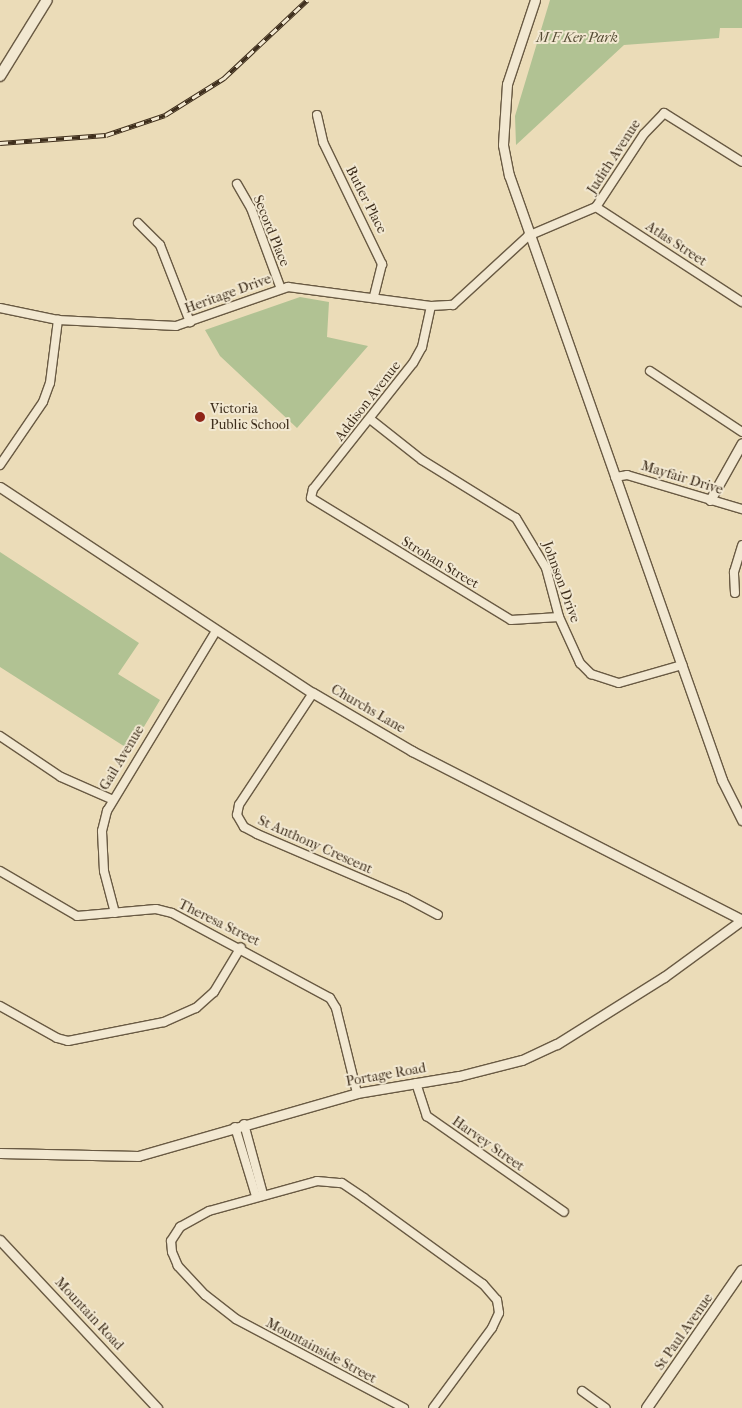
<!DOCTYPE html>
<style>
body{margin:0}
#map{position:relative;width:742px;height:1408px;overflow:hidden;background:#ebdcb8;font-family:"IM FELL French Canon",serif}
div>[style]{position:absolute}
.green>*{inset:0;background:#b1c293}
.roads{filter:drop-shadow(1px 0 #695a43) drop-shadow(-1px 0 #695a43) drop-shadow(0 1px #695a43) drop-shadow(0 -1px #695a43)}
.minor>*{height:8px;margin:-4px;padding:0 4px;transform-origin:4px;border-radius:4px;background:#f2e8d1}
.tertiary>*{height:9px;margin:-4.5px;padding:0 4.5px;transform-origin:4.5px;border-radius:4.5px;background:#f2e8d1}
.secondary>*{height:10px;margin:-5px;padding:0 5px;transform-origin:5px;border-radius:5px;background:#f2e8d1}
.rail>*{height:4.5px;margin-top:-2.25px;transform-origin:0;background:repeating-linear-gradient(90deg,#f2e8d1 0 8px,#3e2e1c 0 16px);box-sizing:border-box;border-block:1px solid #3e2e1c}
.dots>*{width:14px;height:14px;translate:-50% -50%;box-sizing:border-box;border:2px solid #f2e8d1;border-radius:50%}
span{translate:-50% -50%;white-space:nowrap;text-align:center;line-height:1.15;-webkit-text-stroke:4px #f2e8d1;paint-order:stroke}
.park-label{font-size:14px;color:#554c34;font-style:italic}
.street-label{font-size:14px;color:#3e2e1c}
.poi-label{font-size:14px;color:#3e2e1c}
.left{translate:0 -50%;text-align:left}
</style>
<div id="map">
<div class="green">
<div style="clip-path:polygon(550px 0,742px 0,742px 28px,720px 28px,719px 38px,624px 45px,516px 145px,515px 116px)"></div>
<div style="clip-path:polygon(300px 297px,329px 302px,327px 337px,368px 346px,297px 428px,220px 356px,205px 330px)"></div>
<div style="clip-path:polygon(0 552px,139px 643px,118px 674px,160px 700px,130px 750px,0 667px)"></div>
</div>
<div class="roads">
<div class="minor">
<div style="left:317px;top:115px;width:28px;rotate:77deg"></div>
<div style="left:323px;top:142px;width:136px;rotate:64.2deg"></div>
<div style="left:382px;top:264px;width:34px;rotate:104deg"></div>
<div style="left:237px;top:184px;width:28px;rotate:60deg"></div>
<div style="left:251px;top:208px;width:86px;rotate:69.7deg"></div>
<div style="left:596px;top:207px;width:174px;rotate:33.1deg"></div>
<div style="left:138px;top:223px;width:31px;rotate:45deg"></div>
<div style="left:160px;top:245px;width:83px;rotate:68.7deg"></div>
<div style="left:431px;top:306px;width:42px;rotate:102.4deg"></div>
<div style="left:422px;top:347px;width:18px;rotate:119deg"></div>
<div style="left:413px;top:363px;width:161px;rotate:128.4deg"></div>
<div style="left:313px;top:489px;width:9px;rotate:103deg"></div>
<div style="left:311px;top:498px;width:234px;rotate:31.4deg"></div>
<div style="left:511px;top:620px;width:48px;rotate:-3.6deg"></div>
<div style="left:0;top:308px;width:59px;rotate:11.7deg"></div>
<div style="left:58px;top:320px;width:118px;rotate:2.9deg"></div>
<div style="left:176px;top:326px;width:119px;rotate:-19.2deg"></div>
<div style="left:288px;top:287px;width:144px;rotate:7.6deg"></div>
<div style="left:431px;top:306px;width:22px;rotate:-3deg"></div>
<div style="left:453px;top:305px;width:102px;rotate:-42.6deg"></div>
<div style="left:528px;top:236px;width:74px;rotate:-23.1deg"></div>
<div style="left:596px;top:207px;width:87px;rotate:-56.7deg"></div>
<div style="left:644px;top:134px;width:29px;rotate:-46deg"></div>
<div style="left:664px;top:113px;width:92px;rotate:32.1deg"></div>
<div style="left:650px;top:371px;width:110px;rotate:33.5deg"></div>
<div style="left:370px;top:419px;width:66px;rotate:38.3deg"></div>
<div style="left:422px;top:460px;width:110px;rotate:31.7deg"></div>
<div style="left:516px;top:518px;width:58px;rotate:59deg"></div>
<div style="left:546px;top:568px;width:51px;rotate:75.1deg"></div>
<div style="left:559px;top:617px;width:51px;rotate:65.5deg"></div>
<div style="left:580px;top:663px;width:16px;rotate:45deg"></div>
<div style="left:591px;top:674px;width:29px;rotate:18deg"></div>
<div style="left:619px;top:683px;width:66px;rotate:-15.9deg"></div>
<div style="left:0;top:465px;width:76px;rotate:-55.7deg"></div>
<div style="left:43px;top:402px;width:20px;rotate:-70deg"></div>
<div style="left:50px;top:383px;width:64px;rotate:-82.8deg"></div>
<div style="left:615px;top:477px;width:12px;rotate:-9deg"></div>
<div style="left:627px;top:475px;width:120px;rotate:16.5deg"></div>
<div style="left:735px;top:593px;width:21px;rotate:-93deg"></div>
<div style="left:734px;top:572px;width:28px;rotate:-73deg"></div>
<div style="left:313px;top:693px;width:134px;rotate:123.5deg"></div>
<div style="left:239px;top:805px;width:10px;rotate:101deg"></div>
<div style="left:237px;top:815px;width:14px;rotate:60deg"></div>
<div style="left:244px;top:827px;width:15px;rotate:28deg"></div>
<div style="left:257px;top:834px;width:162px;rotate:23.2deg"></div>
<div style="left:406px;top:898px;width:36px;rotate:28deg"></div>
<div style="left:0;top:736px;width:73px;rotate:33.9deg"></div>
<div style="left:61px;top:777px;width:55px;rotate:23.7deg"></div>
<div style="left:0;top:871px;width:89px;rotate:30.3deg"></div>
<div style="left:77px;top:916px;width:79px;rotate:-5.1deg"></div>
<div style="left:156px;top:909px;width:16px;rotate:14deg"></div>
<div style="left:172px;top:913px;width:179px;rotate:28.3deg"></div>
<div style="left:330px;top:998px;width:12px;rotate:59deg"></div>
<div style="left:336px;top:1008px;width:88px;rotate:76.1deg"></div>
<div style="left:115px;top:913px;width:43px;rotate:-104.7deg"></div>
<div style="left:104px;top:871px;width:40px;rotate:-92.9deg"></div>
<div style="left:102px;top:831px;width:21px;rotate:-76deg"></div>
<div style="left:107px;top:811px;width:210px;rotate:-58.8deg"></div>
<div style="left:0;top:1006px;width:65px;rotate:29.3deg"></div>
<div style="left:57px;top:1038px;width:11px;rotate:15deg"></div>
<div style="left:68px;top:1041px;width:98px;rotate:-11.2deg"></div>
<div style="left:164px;top:1022px;width:35px;rotate:-24deg"></div>
<div style="left:196px;top:1008px;width:24px;rotate:-42deg"></div>
<div style="left:214px;top:992px;width:52px;rotate:-59deg"></div>
<div style="left:416px;top:1083px;width:35px;rotate:72deg"></div>
<div style="left:427px;top:1116px;width:167px;rotate:35deg"></div>
<div style="left:244px;top:1124px;width:73px;rotate:74.8deg"></div>
<div style="left:235px;top:1127px;width:72px;rotate:73.1deg"></div>
<div style="left:582px;top:1391px;width:29px;rotate:36deg"></div>
<div style="left:404px;top:1408px;width:190px;rotate:-152.1deg"></div>
<div style="left:236px;top:1319px;width:39px;rotate:-142deg"></div>
<div style="left:205px;top:1295px;width:40px;rotate:-133deg"></div>
<div style="left:178px;top:1266px;width:15px;rotate:-113deg"></div>
<div style="left:172px;top:1252px;width:11px;rotate:-95deg"></div>
<div style="left:171px;top:1241px;width:17px;rotate:-57deg"></div>
<div style="left:180px;top:1227px;width:33px;rotate:-29deg"></div>
<div style="left:209px;top:1211px;width:112px;rotate:-15.5deg"></div>
<div style="left:317px;top:1181px;width:25px;rotate:5deg"></div>
<div style="left:342px;top:1183px;width:27px;rotate:34deg"></div>
<div style="left:364px;top:1198px;width:147px;rotate:35.9deg"></div>
<div style="left:483px;top:1284px;width:21px;rotate:49deg"></div>
<div style="left:497px;top:1300px;width:13px;rotate:81deg"></div>
<div style="left:499px;top:1313px;width:17px;rotate:115deg"></div>
<div style="left:492px;top:1328px;width:99px;rotate:126.4deg"></div>
</div>
<div class="tertiary">
<div style="left:535px;top:0;width:89px;rotate:108.4deg"></div>
<div style="left:507px;top:84px;width:61px;rotate:93.8deg"></div>
<div style="left:503px;top:145px;width:31px;rotate:79deg"></div>
<div style="left:509px;top:175px;width:641px;rotate:70.6deg"></div>
<div style="left:722px;top:780px;width:45px;rotate:63.4deg"></div>
<div style="left:0;top:487px;width:375px;rotate:33.4deg"></div>
<div style="left:313px;top:693px;width:115px;rotate:30.4deg"></div>
<div style="left:412px;top:751px;width:371px;rotate:27.1deg"></div>
<div style="left:710px;top:500px;width:65px;rotate:-60.7deg"></div>
<div style="left:0;top:1153px;width:138px;rotate:1.2deg"></div>
<div style="left:138px;top:1156px;width:228px;rotate:-16deg"></div>
<div style="left:357px;top:1093px;width:103px;rotate:-9.5deg"></div>
<div style="left:459px;top:1076px;width:65px;rotate:-14.3deg"></div>
<div style="left:522px;top:1060px;width:38px;rotate:-25deg"></div>
<div style="left:557px;top:1044px;width:126px;rotate:-32.1deg"></div>
<div style="left:664px;top:977px;width:97px;rotate:-36.2deg"></div>
<div style="left:0;top:1240px;width:230px;rotate:46.9deg"></div>
</div>
<div class="secondary">
<div style="left:0;top:76px;width:89px;rotate:-58.3deg"></div>
<div style="left:647px;top:1408px;width:167px;rotate:-55.3deg"></div>
</div>
</div>
<div class="rail">
<div style="left:0;top:143px;width:106px;rotate:-4.3deg"></div>
<div style="left:106px;top:135px;width:62px;rotate:-18.7deg"></div>
<div style="left:165px;top:115px;width:70px;rotate:-32.1deg"></div>
<div style="left:224px;top:78px;width:114px;rotate:-43.2deg"></div>
</div>
<div class="dots">
<div style="left:200px;top:417px;background:#8f2418"></div>
</div>
<div class="park-label">
<span style="left:577px;top:38px">M F Ker Park</span>
</div>
<div class="street-label">
<span style="left:614px;top:157px;rotate:-57deg">Judith Avenue</span>
<span style="left:366px;top:200px;rotate:63deg">Butler Place</span>
<span style="left:271px;top:231px;rotate:68deg">Secord Place</span>
<span style="left:676px;top:244px;rotate:33deg">Atlas Street</span>
<span style="left:228px;top:294px;rotate:-20deg">Heritage Drive</span>
<span style="left:368px;top:401px;rotate:-52deg">Addison Avenue</span>
<span style="left:682px;top:478px;rotate:17deg">Mayfair Drive</span>
<span style="left:440px;top:563px;rotate:31deg">Strohan Street</span>
<span style="left:561px;top:582px;rotate:70deg">Johnson Drive</span>
<span style="left:368px;top:709px;rotate:30deg">Churchs Lane</span>
<span style="left:122px;top:758px;rotate:-59deg">Gail Avenue</span>
<span style="left:315px;top:845px;rotate:24deg">St Anthony Crescent</span>
<span style="left:219px;top:923px;rotate:26deg">Theresa Street</span>
<span style="left:386px;top:1075px;rotate:-10deg">Portage Road</span>
<span style="left:488px;top:1144px;rotate:35deg">Harvey Street</span>
<span style="left:89px;top:1314px;rotate:47deg">Mountain Road</span>
<span style="left:684px;top:1332px;rotate:-55deg">St Paul Avenue</span>
<span style="left:321px;top:1351px;rotate:28deg">Mountainside Street</span>
</div>
<div class="poi-label">
<span class="left" style="left:210px;top:417px">Victoria<br>Public School</span>
</div>
</div>
